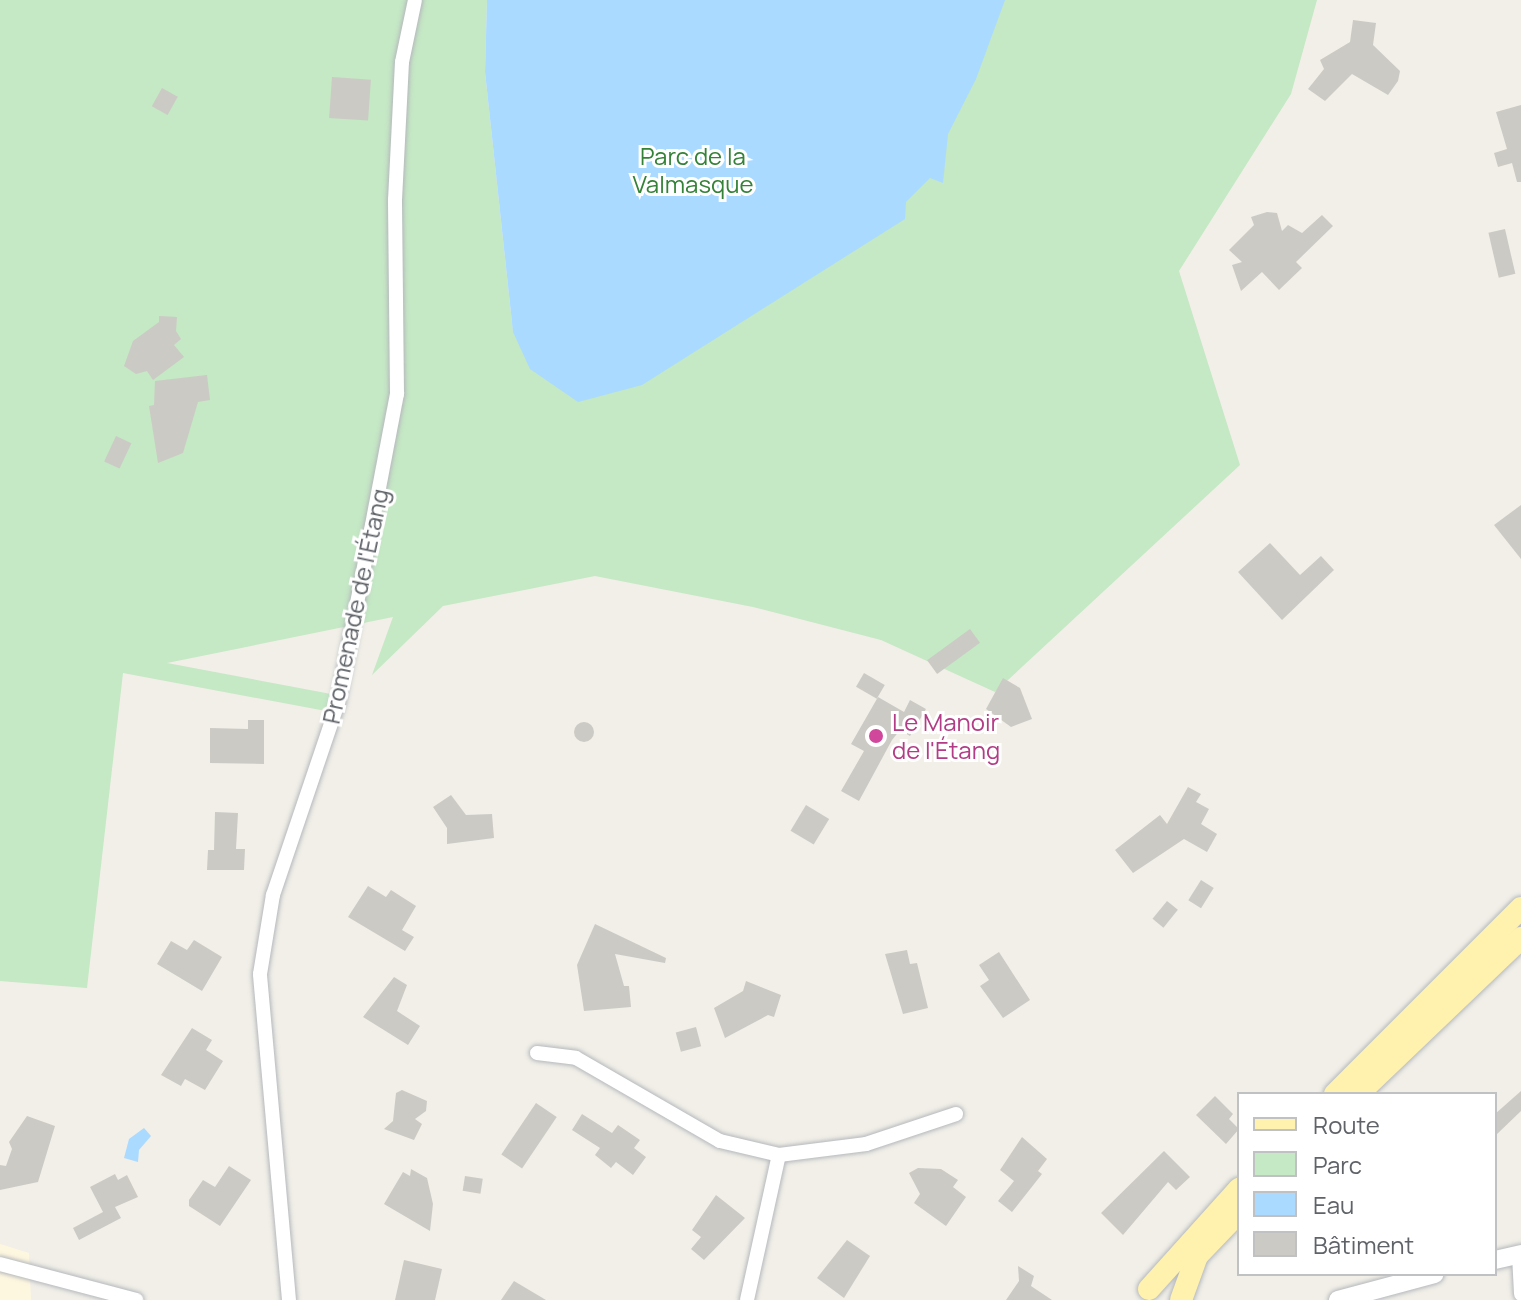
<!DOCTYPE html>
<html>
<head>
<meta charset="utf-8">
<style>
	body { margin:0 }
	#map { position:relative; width:1521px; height:1300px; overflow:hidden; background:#f1efe8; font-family:Manrope,sans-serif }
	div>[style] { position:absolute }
	.commercial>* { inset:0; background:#fef7e0 }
	.green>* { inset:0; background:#c5e8c5 }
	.water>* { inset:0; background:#aadaff }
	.building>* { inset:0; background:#cccac5; transform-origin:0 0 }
	.round { border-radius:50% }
	.roads { filter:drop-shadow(0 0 2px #b5b8bc) drop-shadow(0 0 2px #b5b8bc) }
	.minor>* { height:14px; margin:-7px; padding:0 7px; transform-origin:7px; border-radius:7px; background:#fff }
	.tertiary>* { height:18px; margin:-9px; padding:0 9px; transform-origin:9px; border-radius:9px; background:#fff }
	.primary>* { height:22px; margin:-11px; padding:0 11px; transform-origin:11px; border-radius:11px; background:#fff2af }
	.dots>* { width:22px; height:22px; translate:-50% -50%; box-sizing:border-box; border:4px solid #fff; border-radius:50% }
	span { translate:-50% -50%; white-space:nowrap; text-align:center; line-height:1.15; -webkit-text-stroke:6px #fff; paint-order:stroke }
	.park-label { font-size:24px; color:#348238 }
	.street-label { font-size:24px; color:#5f6368 }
	.hotel-label { font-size:24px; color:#b23c85 }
	.left { translate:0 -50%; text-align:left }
	.legend { position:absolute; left:1237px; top:1092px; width:260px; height:184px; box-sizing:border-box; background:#fff; border:2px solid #bfc1c3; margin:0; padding:10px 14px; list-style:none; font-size:24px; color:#5f6368 }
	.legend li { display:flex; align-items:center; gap:16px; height:40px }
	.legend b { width:40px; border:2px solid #bfc1c3 }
</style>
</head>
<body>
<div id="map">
	<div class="commercial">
		<i style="clip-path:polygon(0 1244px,29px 1253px,31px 1300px,0 1300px)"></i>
	</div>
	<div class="green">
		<i style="clip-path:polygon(0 0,487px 0,485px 72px,513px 332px,500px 0,1317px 0,1291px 94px,1179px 271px,1240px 465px,995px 692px,881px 640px,753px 607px,595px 576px,443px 606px,372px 675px,393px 617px,167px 663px,331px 694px,326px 711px,123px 673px,87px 988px,0 981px)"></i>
	</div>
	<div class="water">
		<i style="clip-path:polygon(487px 0,1005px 0,976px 79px,948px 134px,943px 183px,930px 178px,906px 202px,905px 219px,642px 385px,578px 402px,530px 369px,513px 332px,485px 72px)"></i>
		<i style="clip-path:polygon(144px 1128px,151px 1136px,139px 1150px,138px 1162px,124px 1158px,129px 1139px)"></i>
	</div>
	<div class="building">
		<i style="clip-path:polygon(1353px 20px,1376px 23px,1373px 45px,1400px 71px,1398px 81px,1388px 95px,1352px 74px,1325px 101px,1308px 89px,1324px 69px,1320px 60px,1350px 42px)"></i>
		<i style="left:332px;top:77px;width:39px;height:41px;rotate:4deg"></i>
		<i style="left:162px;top:88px;width:18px;height:21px;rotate:29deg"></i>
		<i style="clip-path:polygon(1521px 105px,1521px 182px,1517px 182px,1512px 163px,1498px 167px,1494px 153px,1507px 149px,1496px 112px)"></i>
		<i style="clip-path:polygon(1267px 212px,1277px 213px,1282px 231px,1288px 225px,1302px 233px,1322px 215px,1333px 226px,1296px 262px,1302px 268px,1279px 290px,1262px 272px,1241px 291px,1232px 265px,1242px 262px,1229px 250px,1254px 225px,1251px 217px)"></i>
		<i style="left:1505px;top:229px;width:46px;height:17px;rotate:77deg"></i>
		<i style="clip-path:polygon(159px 316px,177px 317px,176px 331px,181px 339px,174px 345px,184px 357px,153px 380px,147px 371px,136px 374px,124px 366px,133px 341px,159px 322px)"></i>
		<i style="clip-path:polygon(207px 375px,210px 400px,198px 402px,183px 453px,158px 463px,149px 406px,154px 405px,155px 381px)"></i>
		<i style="left:116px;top:436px;width:17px;height:28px;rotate:25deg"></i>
		<i style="clip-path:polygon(1521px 505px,1521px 559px,1494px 525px)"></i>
		<i style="clip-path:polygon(1270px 543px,1300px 575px,1321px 556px,1334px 570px,1282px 620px,1238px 572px)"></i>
		<i style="left:970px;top:629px;width:17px;height:53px;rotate:54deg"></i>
		<i style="left:864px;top:673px;width:24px;height:16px;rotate:30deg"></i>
		<i style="clip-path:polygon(1003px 678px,1020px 688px,1032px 719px,1011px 727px,986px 709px)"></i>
		<i style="clip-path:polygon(878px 697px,904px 712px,910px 700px,926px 709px,910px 736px,900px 730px,892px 740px,859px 801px,841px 791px,864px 751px,851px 744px)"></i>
		<i style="clip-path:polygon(248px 720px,264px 720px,264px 764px,210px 763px,210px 728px,248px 729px)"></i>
		<i class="round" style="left:574px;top:722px;width:20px;height:20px"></i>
		<i style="clip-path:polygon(1188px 787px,1201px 794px,1196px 802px,1209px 809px,1201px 824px,1217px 834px,1207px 852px,1184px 839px,1133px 873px,1115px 850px,1160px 815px,1167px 824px)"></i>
		<i style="clip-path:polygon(451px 795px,466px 815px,492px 814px,494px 838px,447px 844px,447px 828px,433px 807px)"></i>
		<i style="left:806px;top:805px;width:27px;height:30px;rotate:31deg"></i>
		<i style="clip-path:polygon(215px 812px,238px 813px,236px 849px,245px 849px,244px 870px,207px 870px,208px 850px,214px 850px)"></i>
		<i style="left:1201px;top:880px;width:15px;height:24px;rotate:32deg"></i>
		<i style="clip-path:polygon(368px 886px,386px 897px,391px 890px,416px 906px,402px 930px,414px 937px,405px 951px,348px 917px)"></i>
		<i style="left:1167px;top:901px;width:14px;height:23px;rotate:39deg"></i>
		<i style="clip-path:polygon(595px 924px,666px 958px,665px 963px,615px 954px,624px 986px,629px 986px,631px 1007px,584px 1011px,577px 965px)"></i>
		<i style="clip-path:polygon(194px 940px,222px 957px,202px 991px,157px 964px,171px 941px,187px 950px)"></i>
		<i style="clip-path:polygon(907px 950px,910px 964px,917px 963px,928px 1008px,903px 1014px,885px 954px)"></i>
		<i style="clip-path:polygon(999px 952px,1030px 1000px,1003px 1018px,980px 986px,989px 980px,979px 965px)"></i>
		<i style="clip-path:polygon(394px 977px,407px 985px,397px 1011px,420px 1026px,408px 1045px,363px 1017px)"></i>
		<i style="clip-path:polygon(746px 981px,781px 995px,774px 1017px,768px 1015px,725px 1038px,714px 1008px,743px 991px)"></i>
		<i style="left:696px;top:1027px;width:20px;height:21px;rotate:75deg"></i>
		<i style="clip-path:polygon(192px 1028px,212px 1040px,206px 1050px,223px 1061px,205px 1090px,185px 1079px,181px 1086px,161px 1075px)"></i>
		<i style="clip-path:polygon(402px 1090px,427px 1101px,426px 1111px,415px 1119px,422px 1124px,414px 1140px,384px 1129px,393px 1121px,396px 1093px)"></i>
		<i style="clip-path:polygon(1521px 1091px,1521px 1111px,1495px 1136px,1495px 1114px)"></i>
		<i style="clip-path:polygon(1215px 1096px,1233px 1114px,1229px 1119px,1239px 1129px,1226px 1144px,1196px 1115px)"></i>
		<i style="left:536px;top:1103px;width:25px;height:62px;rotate:34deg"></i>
		<i style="clip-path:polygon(582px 1114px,612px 1133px,618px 1125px,640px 1140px,634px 1148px,646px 1157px,633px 1175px,616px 1162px,611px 1168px,595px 1155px,600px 1148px,572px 1130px)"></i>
		<i style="clip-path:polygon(27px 1116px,55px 1126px,38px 1182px,0 1190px,0 1165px,6px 1166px,12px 1149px,9px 1142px)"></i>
		<i style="clip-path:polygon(1022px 1137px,1047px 1159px,1038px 1171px,1042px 1174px,1012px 1212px,998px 1201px,1014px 1181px,1000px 1170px)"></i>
		<i style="clip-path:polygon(1164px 1151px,1190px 1177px,1176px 1190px,1168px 1182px,1123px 1235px,1101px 1213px)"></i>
		<i style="clip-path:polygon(229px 1166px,251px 1180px,220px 1226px,189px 1206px,189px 1200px,203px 1180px,215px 1187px)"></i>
		<i style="clip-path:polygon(918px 1168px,941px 1169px,958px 1180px,953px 1187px,966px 1197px,946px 1226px,914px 1203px,920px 1194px,909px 1173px)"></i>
		<i style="clip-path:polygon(411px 1169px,427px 1178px,433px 1204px,430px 1231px,384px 1204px,403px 1172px,410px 1176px)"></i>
		<i style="clip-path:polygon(115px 1174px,118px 1180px,127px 1175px,138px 1197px,115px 1207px,121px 1218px,79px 1240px,73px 1228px,103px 1212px,90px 1187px)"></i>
		<i style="left:465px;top:1176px;width:18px;height:15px;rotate:9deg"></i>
		<i style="clip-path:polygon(716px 1195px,745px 1218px,704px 1260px,691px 1249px,701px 1237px,692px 1230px)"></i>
		<i style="clip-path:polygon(847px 1240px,870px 1256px,844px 1298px,817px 1278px)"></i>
		<i style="clip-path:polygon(404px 1260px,442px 1269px,435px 1300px,395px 1300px)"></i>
		<i style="clip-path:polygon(1018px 1266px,1034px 1276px,1031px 1286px,1052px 1300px,1006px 1300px,1019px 1281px)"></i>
		<i style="clip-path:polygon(514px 1281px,546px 1300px,501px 1300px)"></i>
	</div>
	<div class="roads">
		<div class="minor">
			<i style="left:537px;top:1053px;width:39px;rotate:7deg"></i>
			<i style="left:576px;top:1058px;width:166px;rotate:30deg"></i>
			<i style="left:720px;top:1141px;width:61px;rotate:13.3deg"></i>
			<i style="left:779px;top:1155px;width:88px;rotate:-7.2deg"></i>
			<i style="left:866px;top:1144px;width:95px;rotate:-18.4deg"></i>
			<i style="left:1519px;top:1255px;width:39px;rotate:87deg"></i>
			<i style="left:0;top:1264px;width:141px;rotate:14.8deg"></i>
			<i style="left:289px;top:1300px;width:327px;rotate:-95.1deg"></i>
			<i style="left:260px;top:974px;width:80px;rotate:-80.7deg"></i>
			<i style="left:273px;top:895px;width:203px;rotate:-71.3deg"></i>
			<i style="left:338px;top:703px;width:315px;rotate:-79.2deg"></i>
			<i style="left:397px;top:394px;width:194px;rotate:-90.6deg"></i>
			<i style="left:395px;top:200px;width:138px;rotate:-87.1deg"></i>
			<i style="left:402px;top:62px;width:63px;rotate:-78.2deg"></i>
			<i style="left:747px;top:1300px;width:148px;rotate:-77.6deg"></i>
		</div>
		<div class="tertiary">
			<i style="left:1495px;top:1260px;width:27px;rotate:-13deg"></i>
			<i style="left:1338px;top:1300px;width:100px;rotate:-15deg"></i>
		</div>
		<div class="primary">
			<i style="left:1335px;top:1094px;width:263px;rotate:-45deg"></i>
			<i style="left:1358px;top:1094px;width:226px;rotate:-43.7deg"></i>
			<i style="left:1149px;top:1289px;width:135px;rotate:-48deg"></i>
			<i style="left:1181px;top:1300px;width:47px;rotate:-70deg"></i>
			<i style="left:1197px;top:1256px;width:61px;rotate:-46.3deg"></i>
		</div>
	</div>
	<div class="dots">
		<i style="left:876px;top:736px;background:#d1479c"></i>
	</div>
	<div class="park-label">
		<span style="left:693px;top:170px">Parc de la<br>Valmasque</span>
	</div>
	<div class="street-label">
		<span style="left:355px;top:606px;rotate:-78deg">Promenade de l'Étang</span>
	</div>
	<div class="hotel-label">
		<span class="left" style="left:892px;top:736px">Le Manoir<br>de l'Étang</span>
	</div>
	<ul class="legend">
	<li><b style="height:10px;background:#fff2af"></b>Route</li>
	<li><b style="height:22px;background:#c5e8c5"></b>Parc</li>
	<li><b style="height:22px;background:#aadaff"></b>Eau</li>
	<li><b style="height:22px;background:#cccac5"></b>Bâtiment</li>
	</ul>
</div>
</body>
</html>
